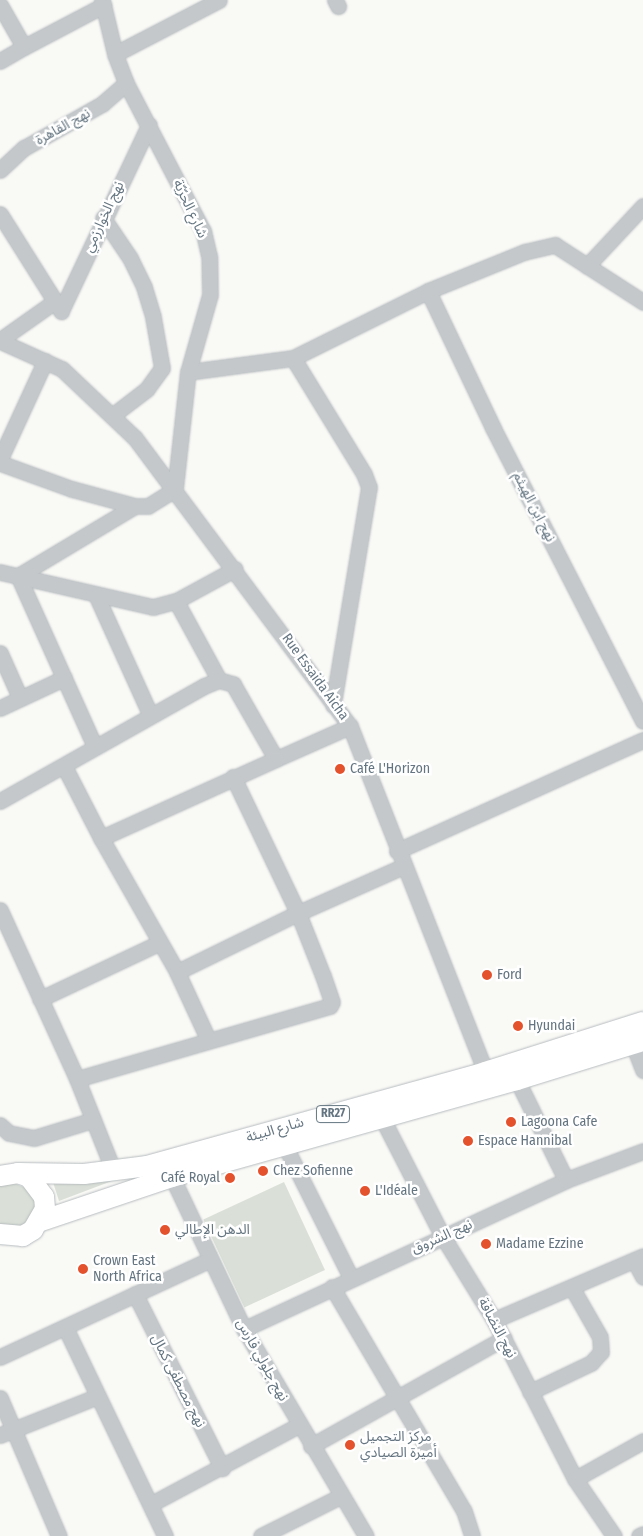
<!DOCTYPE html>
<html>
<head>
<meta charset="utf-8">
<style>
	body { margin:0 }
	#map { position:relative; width:643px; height:1536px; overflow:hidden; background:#f9f9f6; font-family:"Fira Sans Condensed","Noto Sans Arabic",sans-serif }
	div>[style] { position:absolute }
	.green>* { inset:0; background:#dae0d7; transform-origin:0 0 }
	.roads { filter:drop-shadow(0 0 1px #b7bcbf) drop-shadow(0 0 1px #b7bcbf) }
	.minor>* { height:15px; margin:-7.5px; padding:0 7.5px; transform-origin:7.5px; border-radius:7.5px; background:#c4c8cb }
	.major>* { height:20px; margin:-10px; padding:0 10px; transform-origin:10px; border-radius:10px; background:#fff }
	.dots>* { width:14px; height:14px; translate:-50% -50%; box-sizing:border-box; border:2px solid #fff; border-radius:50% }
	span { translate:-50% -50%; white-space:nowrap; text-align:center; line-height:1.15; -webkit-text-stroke:5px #fff; paint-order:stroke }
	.shield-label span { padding:1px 4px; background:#fff; border:1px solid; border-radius:4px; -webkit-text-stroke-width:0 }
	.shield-label { font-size:12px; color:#647581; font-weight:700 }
	.street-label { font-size:14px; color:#647581 }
	.poi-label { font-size:14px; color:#647581 }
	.left { translate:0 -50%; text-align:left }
	.right { translate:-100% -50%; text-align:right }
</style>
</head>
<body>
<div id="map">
	<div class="green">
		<i style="clip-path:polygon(133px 1173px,59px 1201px,53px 1182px)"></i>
		<i style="clip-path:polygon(11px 1182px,26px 1188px,35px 1201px,35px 1209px,22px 1228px,0 1228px,0 1185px)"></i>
		<i style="left:284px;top:1182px;width:97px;height:89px;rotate:65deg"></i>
	</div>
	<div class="roads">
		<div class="minor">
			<i style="left:335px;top:0;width:7px;rotate:63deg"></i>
			<i style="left:0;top:5px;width:48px;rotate:60.3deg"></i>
			<i style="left:24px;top:47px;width:28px;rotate:150deg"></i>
			<i style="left:24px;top:47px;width:90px;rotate:-27.7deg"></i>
			<i style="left:115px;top:54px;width:117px;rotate:-27.4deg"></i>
			<i style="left:0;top:170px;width:33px;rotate:-43deg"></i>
			<i style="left:24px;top:148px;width:90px;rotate:-29.4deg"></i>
			<i style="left:102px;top:104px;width:32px;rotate:-41deg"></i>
			<i style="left:0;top:214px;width:115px;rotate:57.8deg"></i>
			<i style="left:103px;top:218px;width:48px;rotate:56deg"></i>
			<i style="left:130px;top:258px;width:32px;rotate:64deg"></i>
			<i style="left:144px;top:287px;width:31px;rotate:73deg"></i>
			<i style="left:153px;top:317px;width:52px;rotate:80deg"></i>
			<i style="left:162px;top:368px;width:26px;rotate:126deg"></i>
			<i style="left:147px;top:389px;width:43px;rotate:142.6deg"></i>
			<i style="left:587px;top:266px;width:82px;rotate:-47deg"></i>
			<i style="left:428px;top:291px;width:152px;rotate:64.6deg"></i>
			<i style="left:493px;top:428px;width:329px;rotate:62.9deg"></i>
			<i style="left:61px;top:311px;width:206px;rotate:-64.7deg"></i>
			<i style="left:0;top:340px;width:67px;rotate:-35.3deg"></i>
			<i style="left:0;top:341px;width:68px;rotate:24.3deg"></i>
			<i style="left:62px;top:369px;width:100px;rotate:43.4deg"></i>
			<i style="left:135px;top:438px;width:359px;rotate:53.3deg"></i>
			<i style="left:350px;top:726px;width:381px;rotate:68.6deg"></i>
			<i style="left:293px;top:358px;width:136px;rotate:58.5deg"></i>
			<i style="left:364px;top:474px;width:14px;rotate:69deg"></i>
			<i style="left:369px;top:487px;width:221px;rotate:99.4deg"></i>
			<i style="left:188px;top:372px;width:106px;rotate:-7.6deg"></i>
			<i style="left:293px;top:358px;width:151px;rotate:-26.4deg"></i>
			<i style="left:428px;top:291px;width:104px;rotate:-22.1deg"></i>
			<i style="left:524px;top:252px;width:32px;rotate:-13deg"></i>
			<i style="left:555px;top:245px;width:105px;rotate:32.9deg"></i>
			<i style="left:0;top:459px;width:108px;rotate:-65.3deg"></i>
			<i style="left:0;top:463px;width:77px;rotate:19.9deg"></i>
			<i style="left:72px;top:489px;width:65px;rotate:15.1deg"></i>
			<i style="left:0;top:572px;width:157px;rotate:12.9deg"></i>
			<i style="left:153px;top:607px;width:24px;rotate:-15deg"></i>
			<i style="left:176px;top:601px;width:67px;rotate:-28.5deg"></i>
			<i style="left:96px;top:595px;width:131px;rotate:65.6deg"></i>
			<i style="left:176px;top:601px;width:90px;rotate:61.4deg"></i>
			<i style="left:0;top:653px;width:49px;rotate:66deg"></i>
			<i style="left:0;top:708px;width:71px;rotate:-25.1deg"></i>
			<i style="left:95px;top:747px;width:188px;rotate:-114.2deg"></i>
			<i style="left:18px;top:576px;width:136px;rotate:-30.9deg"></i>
			<i style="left:135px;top:506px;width:13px"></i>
			<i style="left:148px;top:506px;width:32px;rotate:-32deg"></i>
			<i style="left:175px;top:489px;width:118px;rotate:-83.7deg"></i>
			<i style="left:188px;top:372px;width:80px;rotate:-74.1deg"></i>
			<i style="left:210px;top:295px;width:39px;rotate:-91deg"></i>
			<i style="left:209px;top:256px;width:26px;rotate:-103deg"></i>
			<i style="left:203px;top:231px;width:167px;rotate:-117.5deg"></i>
			<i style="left:126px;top:83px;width:31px;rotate:-111deg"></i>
			<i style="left:115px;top:54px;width:56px;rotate:-103.5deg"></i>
			<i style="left:276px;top:759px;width:81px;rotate:-24deg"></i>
			<i style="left:64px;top:766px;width:81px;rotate:62.8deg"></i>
			<i style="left:101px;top:838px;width:154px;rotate:60.4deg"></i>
			<i style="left:177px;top:972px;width:74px;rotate:65.2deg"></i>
			<i style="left:0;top:801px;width:234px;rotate:-29.4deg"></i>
			<i style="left:204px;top:686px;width:16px;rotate:-22deg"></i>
			<i style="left:219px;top:680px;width:15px;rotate:16deg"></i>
			<i style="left:233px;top:684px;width:86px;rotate:60.2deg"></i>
			<i style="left:276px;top:759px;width:192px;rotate:155.7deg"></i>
			<i style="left:397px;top:851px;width:270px;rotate:-24.3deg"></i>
			<i style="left:0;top:910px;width:186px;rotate:65.5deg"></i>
			<i style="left:77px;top:1079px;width:100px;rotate:68.3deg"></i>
			<i style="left:177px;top:972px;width:135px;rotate:-26deg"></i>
			<i style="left:298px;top:913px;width:116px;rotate:-23.9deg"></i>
			<i style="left:40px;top:999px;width:132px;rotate:-25.2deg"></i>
			<i style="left:633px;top:1044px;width:28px;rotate:69deg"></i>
			<i style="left:77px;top:1079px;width:263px;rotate:-16.1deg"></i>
			<i style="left:330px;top:1006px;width:4px;rotate:-63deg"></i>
			<i style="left:332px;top:1002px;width:28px;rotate:-109deg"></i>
			<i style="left:323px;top:976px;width:68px;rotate:-111.6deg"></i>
			<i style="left:298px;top:913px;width:151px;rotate:-115.5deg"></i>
			<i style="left:517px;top:1080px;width:111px;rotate:63.9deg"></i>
			<i style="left:382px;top:1118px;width:134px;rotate:62.9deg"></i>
			<i style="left:443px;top:1237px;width:97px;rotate:58.4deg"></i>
			<i style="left:494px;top:1320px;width:178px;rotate:63deg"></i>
			<i style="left:575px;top:1479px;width:69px;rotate:55.6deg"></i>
			<i style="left:0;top:1125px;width:12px;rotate:42deg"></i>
			<i style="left:9px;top:1133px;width:25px;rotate:11deg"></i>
			<i style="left:34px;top:1138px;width:62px;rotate:-17deg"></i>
			<i style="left:284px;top:1144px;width:150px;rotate:63.4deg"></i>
			<i style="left:172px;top:1177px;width:168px;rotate:64.7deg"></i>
			<i style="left:244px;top:1329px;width:240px;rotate:59.5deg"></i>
			<i style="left:634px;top:1260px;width:19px;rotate:62deg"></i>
			<i style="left:332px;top:1287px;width:260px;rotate:59.5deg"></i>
			<i style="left:464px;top:1511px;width:26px;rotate:72deg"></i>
			<i style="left:135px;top:1294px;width:195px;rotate:63.4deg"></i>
			<i style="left:494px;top:1320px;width:162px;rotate:-23.2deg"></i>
			<i style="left:65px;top:1327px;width:232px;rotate:64.4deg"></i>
			<i style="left:244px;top:1329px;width:355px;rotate:-24.8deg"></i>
			<i style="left:566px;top:1180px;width:82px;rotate:-20.6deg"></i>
			<i style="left:0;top:1357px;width:230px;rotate:-24.9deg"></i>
			<i style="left:530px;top:1392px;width:68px;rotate:-25.4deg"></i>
			<i style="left:591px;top:1363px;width:15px;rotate:-48deg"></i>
			<i style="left:601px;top:1352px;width:15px;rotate:-94deg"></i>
			<i style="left:600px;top:1337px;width:56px;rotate:-119.7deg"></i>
			<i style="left:0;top:1398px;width:150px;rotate:66.9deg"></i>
			<i style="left:0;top:1435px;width:105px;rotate:-21.7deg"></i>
			<i style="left:311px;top:1446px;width:221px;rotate:-29.2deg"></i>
			<i style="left:575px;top:1479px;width:78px;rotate:-29.2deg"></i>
			<i style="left:151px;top:1504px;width:168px;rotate:-28.1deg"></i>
			<i style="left:261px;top:1536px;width:89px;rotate:-26.6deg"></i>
			<i style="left:639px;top:1536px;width:4px;rotate:-27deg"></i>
		</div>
		<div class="major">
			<i style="left:18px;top:1173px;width:66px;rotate:0.9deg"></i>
			<i style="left:84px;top:1174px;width:64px;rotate:-7.2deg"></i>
			<i style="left:147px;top:1166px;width:351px;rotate:-15.5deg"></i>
			<i style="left:485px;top:1072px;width:166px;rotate:-17.6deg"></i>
			<i style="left:0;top:1176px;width:18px;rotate:-9deg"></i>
			<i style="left:18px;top:1173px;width:12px;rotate:20deg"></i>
			<i style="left:29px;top:1177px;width:25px;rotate:53deg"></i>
			<i style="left:44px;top:1197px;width:12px;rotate:85deg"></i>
			<i style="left:45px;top:1209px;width:24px;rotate:120deg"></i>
			<i style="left:33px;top:1230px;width:12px;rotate:149deg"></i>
			<i style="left:23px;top:1236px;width:23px;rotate:-175deg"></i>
			<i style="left:41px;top:1221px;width:138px;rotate:-18.6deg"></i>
			<i style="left:172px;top:1177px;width:358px;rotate:-15.7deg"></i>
			<i style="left:517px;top:1080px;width:132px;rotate:-17.2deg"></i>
		</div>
	</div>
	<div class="dots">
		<i style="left:340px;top:769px;background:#e3522c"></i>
		<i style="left:487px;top:975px;background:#e3522c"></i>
		<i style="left:518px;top:1026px;background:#e3522c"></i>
		<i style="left:511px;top:1122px;background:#e3522c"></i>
		<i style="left:468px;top:1141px;background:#e3522c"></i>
		<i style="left:263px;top:1171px;background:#e3522c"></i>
		<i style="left:230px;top:1178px;background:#e3522c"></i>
		<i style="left:365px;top:1191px;background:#e3522c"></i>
		<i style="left:165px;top:1230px;background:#e3522c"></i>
		<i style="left:486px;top:1244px;background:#e3522c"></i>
		<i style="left:83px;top:1269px;background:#e3522c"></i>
		<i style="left:350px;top:1445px;background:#e3522c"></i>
	</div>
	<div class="shield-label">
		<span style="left:333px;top:1114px">RR27</span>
	</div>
	<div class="street-label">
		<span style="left:63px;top:127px;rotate:-29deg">نهج القاهرة</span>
		<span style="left:190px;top:209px;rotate:65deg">شارع الحرّيّة</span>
		<span style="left:104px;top:217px;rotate:-65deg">نهج الخوارزمي</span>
		<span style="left:534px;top:507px;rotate:63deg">نهج ابن الهيثم</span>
		<span style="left:315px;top:677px;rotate:54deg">Rue Essaida Aicha</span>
		<span style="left:275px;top:1130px;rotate:-16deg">شارع البيئة</span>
		<span style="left:442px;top:1237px;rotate:-24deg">نهج الشروق</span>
		<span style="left:497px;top:1328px;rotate:62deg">نهج النضافة</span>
		<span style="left:262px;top:1360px;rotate:61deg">نهج جلولي فارس</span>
		<span style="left:178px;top:1381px;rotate:63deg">نهج مصطفى كمال</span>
	</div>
	<div class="poi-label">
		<span class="left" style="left:350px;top:769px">Café L'Horizon</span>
		<span class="left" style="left:497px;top:975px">Ford</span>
		<span class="left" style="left:528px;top:1026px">Hyundai</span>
		<span class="left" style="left:521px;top:1122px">Lagoona Cafe</span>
		<span class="left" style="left:478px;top:1141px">Espace Hannibal</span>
		<span class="left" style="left:273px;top:1171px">Chez Sofienne</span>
		<span class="right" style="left:220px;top:1178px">Café Royal</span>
		<span class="left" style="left:375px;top:1191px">L'Idéale</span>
		<span class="left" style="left:175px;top:1230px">الدهن الإطالي</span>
		<span class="left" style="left:496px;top:1244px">Madame Ezzine</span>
		<span class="left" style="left:93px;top:1269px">Crown East<br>North Africa</span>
		<span class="left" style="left:360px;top:1445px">مركز التجميل<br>أميرة الصيادي</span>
	</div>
</div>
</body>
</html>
